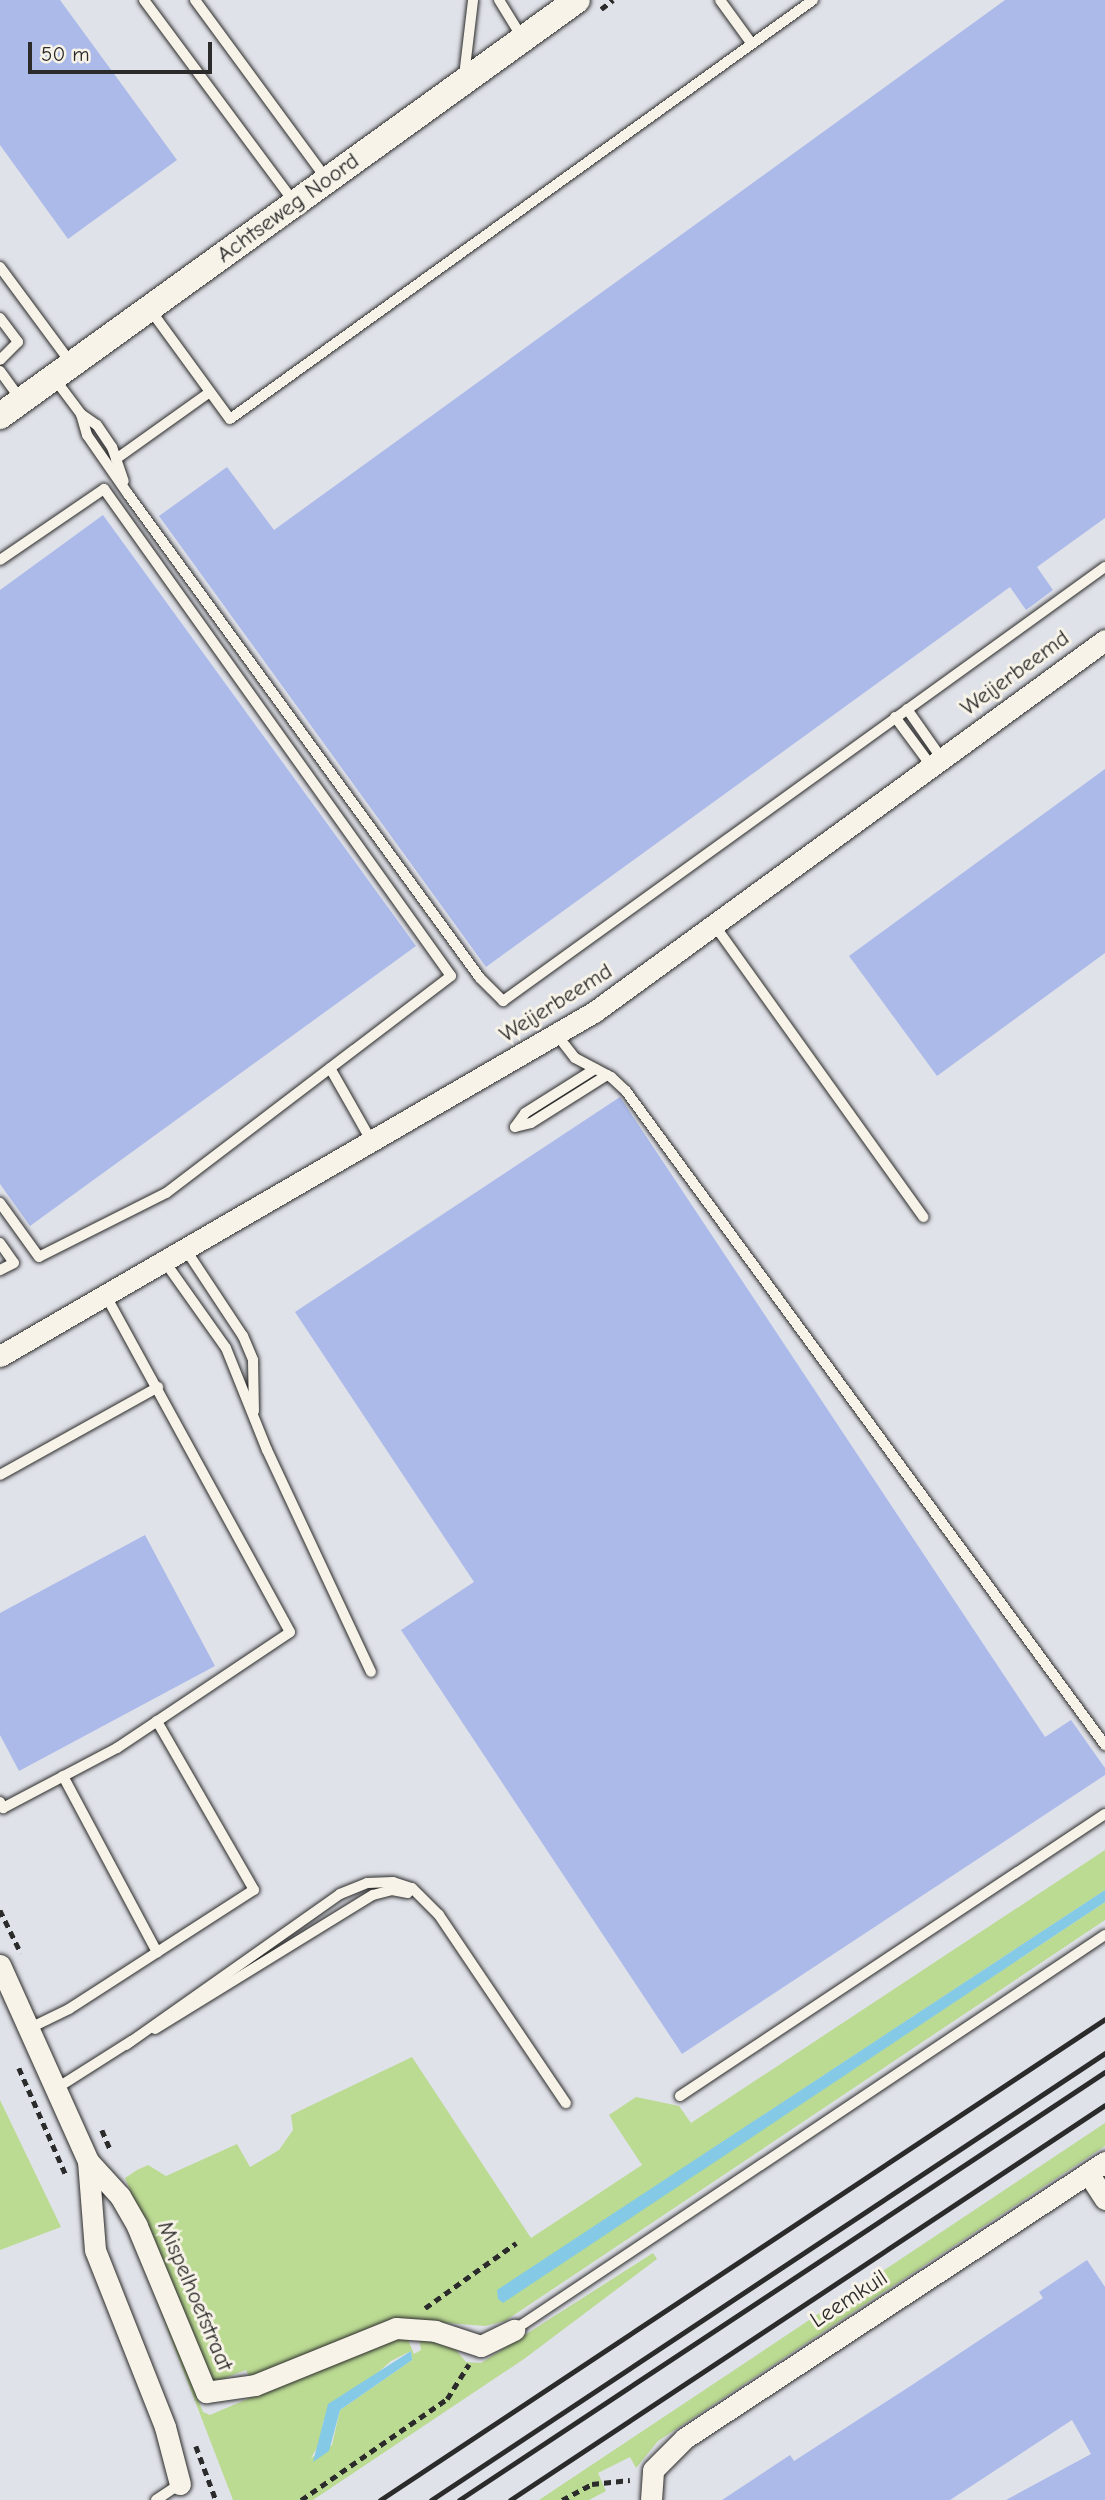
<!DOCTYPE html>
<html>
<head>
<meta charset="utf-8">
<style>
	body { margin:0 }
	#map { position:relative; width:1105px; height:2500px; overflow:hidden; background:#f7f3e8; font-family:"Comic Neue",sans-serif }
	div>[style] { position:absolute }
	.built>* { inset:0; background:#e0e2e9; transform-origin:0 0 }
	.green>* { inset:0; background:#bbda92 }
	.water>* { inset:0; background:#84c9e6 }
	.building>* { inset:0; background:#acbaea }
	.path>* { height:4.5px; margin-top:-2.25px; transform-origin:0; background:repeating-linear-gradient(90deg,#2b2b2b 0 7px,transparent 0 12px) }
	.roads { filter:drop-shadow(0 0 2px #2b2b2b) drop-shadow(0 0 2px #2b2b2b) }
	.service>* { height:10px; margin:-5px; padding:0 5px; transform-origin:5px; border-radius:5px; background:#f7f3e8 }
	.minor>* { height:21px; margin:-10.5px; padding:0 10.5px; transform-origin:10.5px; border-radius:10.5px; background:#f7f3e8 }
	.tertiary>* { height:26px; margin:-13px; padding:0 13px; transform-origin:13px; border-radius:13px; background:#f7f3e8 }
	.rail>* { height:5px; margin:-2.5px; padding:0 2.5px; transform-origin:2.5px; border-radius:2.5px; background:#2b2b2b }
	span { translate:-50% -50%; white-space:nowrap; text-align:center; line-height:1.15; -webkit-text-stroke:6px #f7f3e8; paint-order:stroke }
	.street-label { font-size:23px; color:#2b2b2b }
	.scale { position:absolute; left:28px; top:42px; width:184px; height:32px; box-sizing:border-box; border:4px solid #2b2b2b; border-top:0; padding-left:9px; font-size:21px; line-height:24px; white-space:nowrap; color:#2b2b2b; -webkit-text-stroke:5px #f7f3e8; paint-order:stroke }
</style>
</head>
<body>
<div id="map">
	<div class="built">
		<i style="left:0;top:0;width:1105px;height:2500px"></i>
	</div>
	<div class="green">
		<i style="clip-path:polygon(1105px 1850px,1105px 1890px,498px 2290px,498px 2299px,503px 2302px,1105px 1902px,1105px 1920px,505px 2321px,485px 2326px,397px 2319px,250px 2378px,246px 2370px,209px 2384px,125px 2178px,137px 2170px,148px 2165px,166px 2176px,237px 2144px,250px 2167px,279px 2150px,293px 2130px,291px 2115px,412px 2057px,531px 2238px,642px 2165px,609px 2115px,636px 2097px,679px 2106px,691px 2123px)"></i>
		<i style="clip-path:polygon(0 2100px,61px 2227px,0 2250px)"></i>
		<i style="clip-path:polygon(1105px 2123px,1105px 2146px,658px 2441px,636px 2468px,630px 2457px,598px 2473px,606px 2491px,589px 2500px,539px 2500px)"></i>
		<i style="clip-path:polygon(evenodd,129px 2229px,203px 2412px,210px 2415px,376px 2344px,406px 2335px,414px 2354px,421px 2350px,419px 2337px,456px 2350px,466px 2362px,481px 2363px,653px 2253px,657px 2259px,524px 2359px,313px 2500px,233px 2500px,129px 2229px,411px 2351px,412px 2360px,340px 2410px,332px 2445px,311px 2458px,321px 2441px,323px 2421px,391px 2361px,411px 2351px)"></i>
	</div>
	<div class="water">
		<i style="clip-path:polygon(1105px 1890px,1105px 1902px,503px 2303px,498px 2299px,497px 2290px)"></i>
		<i style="clip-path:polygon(411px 2351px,412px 2360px,340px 2410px,329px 2451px,313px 2462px,328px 2404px)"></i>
	</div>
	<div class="building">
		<i style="clip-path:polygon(0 0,60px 0,177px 160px,68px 239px,0 145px)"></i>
		<i style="clip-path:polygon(1005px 0,1105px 0,1105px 518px,1037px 567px,1053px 590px,1026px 610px,1010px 587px,486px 967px,159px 516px,227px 467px,274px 530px)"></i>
		<i style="clip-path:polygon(103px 515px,416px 946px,30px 1226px,0 1184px,0 590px)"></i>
		<i style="clip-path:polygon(1105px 769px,1105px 953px,937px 1076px,849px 956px)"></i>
		<i style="clip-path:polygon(620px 1097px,1045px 1737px,1071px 1720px,1105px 1768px,1105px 1775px,682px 2054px,401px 1630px,474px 1582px,295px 1312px)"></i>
		<i style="clip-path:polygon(145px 1535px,215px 1666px,19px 1771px,0 1735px,0 1613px)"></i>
		<i style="clip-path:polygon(1087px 2260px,1105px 2287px,1105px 2500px,1006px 2500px,1091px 2454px,1072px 2420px,950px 2500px,722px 2500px,790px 2455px,794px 2461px,912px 2385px,1043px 2298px,1039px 2292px)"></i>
	</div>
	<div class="path">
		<i style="left:601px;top:9px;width:15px;rotate:-37deg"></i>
		<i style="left:0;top:1910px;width:48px;rotate:64deg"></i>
		<i style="left:19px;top:2068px;width:117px;rotate:66.3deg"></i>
		<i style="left:102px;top:2130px;width:23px;rotate:67deg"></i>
		<i style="left:425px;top:2308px;width:112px;rotate:-35.5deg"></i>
		<i style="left:196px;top:2446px;width:58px;rotate:69.7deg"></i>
		<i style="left:301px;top:2500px;width:178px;rotate:-34.7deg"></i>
		<i style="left:447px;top:2399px;width:41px;rotate:-57.8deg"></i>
		<i style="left:562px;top:2500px;width:34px;rotate:-28deg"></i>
		<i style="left:592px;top:2484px;width:38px;rotate:-6deg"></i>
	</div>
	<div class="roads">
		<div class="service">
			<i style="left:144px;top:0;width:253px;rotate:53.4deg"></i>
			<i style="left:195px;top:0;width:223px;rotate:53.7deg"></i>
			<i style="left:499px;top:0;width:46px;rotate:58.4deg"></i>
			<i style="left:720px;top:0;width:54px;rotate:54deg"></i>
			<i style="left:464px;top:76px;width:77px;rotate:-83.2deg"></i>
			<i style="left:0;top:267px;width:119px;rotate:53.5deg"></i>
			<i style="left:149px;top:308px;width:137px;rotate:53.9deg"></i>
			<i style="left:230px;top:419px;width:718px;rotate:-35.7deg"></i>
			<i style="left:0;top:318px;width:30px;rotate:53deg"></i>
			<i style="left:18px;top:342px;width:25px;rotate:135deg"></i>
			<i style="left:0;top:371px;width:36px;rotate:54deg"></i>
			<i style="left:54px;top:378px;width:45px;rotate:53.1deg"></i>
			<i style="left:81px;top:414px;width:22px;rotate:74deg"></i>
			<i style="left:87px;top:435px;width:72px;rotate:55.2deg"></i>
			<i style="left:128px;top:494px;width:598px;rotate:53.97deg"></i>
			<i style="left:480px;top:978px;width:33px;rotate:45deg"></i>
			<i style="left:503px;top:1001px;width:742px;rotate:-35.79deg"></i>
			<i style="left:81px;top:414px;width:19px;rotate:35deg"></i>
			<i style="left:97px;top:425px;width:27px;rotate:56deg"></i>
			<i style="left:112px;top:447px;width:36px;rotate:71deg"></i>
			<i style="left:116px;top:459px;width:115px;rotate:-35.5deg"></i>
			<i style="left:0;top:560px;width:126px;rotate:-34.3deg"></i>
			<i style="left:104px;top:489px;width:598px;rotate:54.53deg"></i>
			<i style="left:451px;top:976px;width:358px;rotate:142.7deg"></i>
			<i style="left:166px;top:1193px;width:142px;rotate:153.3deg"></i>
			<i style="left:39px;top:1257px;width:67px;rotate:-125.8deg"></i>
			<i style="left:907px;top:709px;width:61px;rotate:55deg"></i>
			<i style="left:895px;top:717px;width:62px;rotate:53.5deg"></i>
			<i style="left:715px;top:926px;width:358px;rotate:54.4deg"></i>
			<i style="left:557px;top:1035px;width:29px;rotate:52deg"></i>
			<i style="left:575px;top:1058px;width:41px;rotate:27.8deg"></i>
			<i style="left:611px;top:1077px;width:21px;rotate:43deg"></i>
			<i style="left:626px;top:1091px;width:811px;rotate:53.78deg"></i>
			<i style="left:330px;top:1068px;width:85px;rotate:60.4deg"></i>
			<i style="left:515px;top:1127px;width:16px;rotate:-14deg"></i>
			<i style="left:531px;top:1123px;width:90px;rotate:-32.3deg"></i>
			<i style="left:515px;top:1127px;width:17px;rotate:-54deg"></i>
			<i style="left:525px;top:1113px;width:83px;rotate:-32.2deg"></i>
			<i style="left:0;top:1243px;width:24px;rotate:55deg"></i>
			<i style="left:14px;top:1263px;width:16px;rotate:153deg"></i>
			<i style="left:186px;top:1250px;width:103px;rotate:56.5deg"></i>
			<i style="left:243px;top:1336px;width:26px;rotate:67deg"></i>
			<i style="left:253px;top:1360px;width:51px;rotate:88.9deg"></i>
			<i style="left:165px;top:1262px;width:105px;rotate:54.7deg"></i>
			<i style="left:226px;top:1348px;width:110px;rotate:68.1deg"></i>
			<i style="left:267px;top:1450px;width:245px;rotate:64.9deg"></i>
			<i style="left:0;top:1475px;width:181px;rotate:-29.1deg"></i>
			<i style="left:63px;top:1776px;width:200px;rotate:61.9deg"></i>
			<i style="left:0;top:1802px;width:7px;rotate:63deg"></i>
			<i style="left:3px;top:1808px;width:129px;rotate:-27.8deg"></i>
			<i style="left:117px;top:1748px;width:208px;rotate:-33.8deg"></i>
			<i style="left:290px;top:1632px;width:383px;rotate:-118.7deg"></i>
			<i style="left:30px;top:2028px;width:43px;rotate:-26deg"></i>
			<i style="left:69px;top:2009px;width:220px;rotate:-32.8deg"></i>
			<i style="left:254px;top:1890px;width:195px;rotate:-119.9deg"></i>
			<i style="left:155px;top:2029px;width:256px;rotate:-31.6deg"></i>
			<i style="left:373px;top:1895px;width:20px;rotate:-15deg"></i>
			<i style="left:392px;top:1890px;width:16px;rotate:11deg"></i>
			<i style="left:126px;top:2045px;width:262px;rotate:-35.2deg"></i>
			<i style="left:340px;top:1894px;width:29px;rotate:-22deg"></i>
			<i style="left:367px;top:1883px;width:26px;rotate:-2deg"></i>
			<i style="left:393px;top:1882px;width:20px;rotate:18deg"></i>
			<i style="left:412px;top:1888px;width:38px;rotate:45deg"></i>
			<i style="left:439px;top:1915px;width:227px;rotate:56deg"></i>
			<i style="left:57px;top:2088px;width:88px;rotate:-32.4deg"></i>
			<i style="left:680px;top:2096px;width:510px;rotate:-33.57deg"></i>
			<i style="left:514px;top:2330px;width:711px;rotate:-33.76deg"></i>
			<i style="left:156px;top:2500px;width:29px;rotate:-34deg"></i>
		</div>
		<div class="minor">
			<i style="left:0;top:1356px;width:686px;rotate:-30.08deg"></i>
			<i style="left:594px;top:1012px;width:632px;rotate:-36.05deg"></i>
			<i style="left:0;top:1965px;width:215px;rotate:65.8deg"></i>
			<i style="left:88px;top:2161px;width:47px;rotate:47.6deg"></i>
			<i style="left:120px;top:2196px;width:34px;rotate:60deg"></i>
			<i style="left:137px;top:2226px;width:180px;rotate:67.4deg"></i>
			<i style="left:206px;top:2392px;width:49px;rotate:-8.1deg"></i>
			<i style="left:255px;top:2385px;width:152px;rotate:-22deg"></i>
			<i style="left:396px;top:2328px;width:39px;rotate:4deg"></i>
			<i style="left:435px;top:2331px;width:48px;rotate:18.1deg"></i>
			<i style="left:481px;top:2346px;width:37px;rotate:-26deg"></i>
			<i style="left:88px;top:2161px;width:89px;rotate:85.5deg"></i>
			<i style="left:95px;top:2250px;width:190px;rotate:68.4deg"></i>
			<i style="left:165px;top:2427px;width:59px;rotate:75.3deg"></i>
			<i style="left:1088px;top:2173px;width:31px;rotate:57deg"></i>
			<i style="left:651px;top:2500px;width:30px;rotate:-86deg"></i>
			<i style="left:653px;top:2470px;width:45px;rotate:-45deg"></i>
			<i style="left:685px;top:2438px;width:503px;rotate:-33.31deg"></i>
		</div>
		<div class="tertiary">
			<i style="left:0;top:416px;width:711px;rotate:-35.79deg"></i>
		</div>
	</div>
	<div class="rail">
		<i style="left:380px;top:2500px;width:870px;rotate:-33.56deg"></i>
		<i style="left:431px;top:2500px;width:809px;rotate:-33.55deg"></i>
		<i style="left:459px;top:2500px;width:775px;rotate:-33.53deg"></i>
		<i style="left:510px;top:2500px;width:714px;rotate:-33.58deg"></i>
	</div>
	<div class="street-label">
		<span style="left:288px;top:208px;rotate:-36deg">Achtseweg Noord</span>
		<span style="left:1015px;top:673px;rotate:-36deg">Weijerbeemd</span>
		<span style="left:556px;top:1003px;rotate:-32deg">Weijerbeemd</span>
		<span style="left:195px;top:2296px;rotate:67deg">Mispelhoefstraat</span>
		<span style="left:849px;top:2299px;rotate:-33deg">Leemkuil</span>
	</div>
	<div class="scale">50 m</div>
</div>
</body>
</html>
